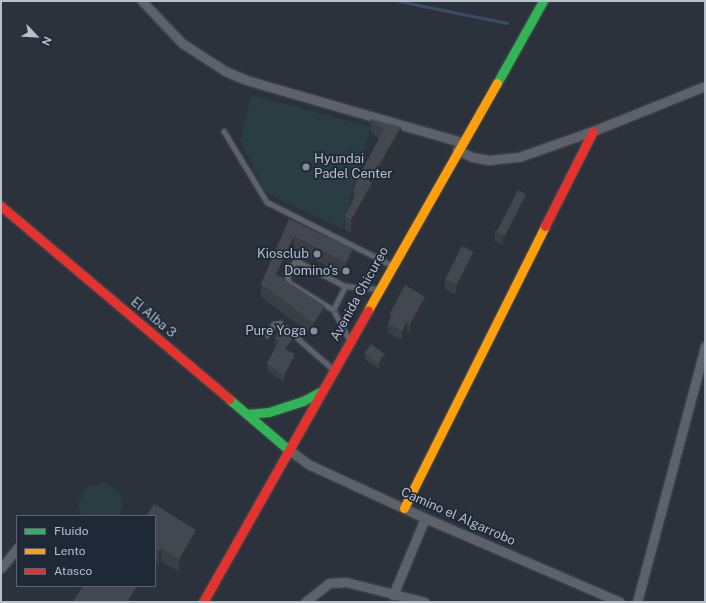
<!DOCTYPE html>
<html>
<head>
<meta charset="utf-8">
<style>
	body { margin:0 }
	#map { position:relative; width:706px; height:603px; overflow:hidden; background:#2c323c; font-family:"Public Sans",sans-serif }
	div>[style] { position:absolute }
	.green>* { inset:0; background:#293d42 }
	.stream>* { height:2.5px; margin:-1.25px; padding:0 1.25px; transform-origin:1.25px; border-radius:1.25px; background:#3b4b66 }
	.roads { filter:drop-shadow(0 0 1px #484d54) drop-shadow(0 0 1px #484d54) }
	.lane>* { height:4.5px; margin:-2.25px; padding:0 2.25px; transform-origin:2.25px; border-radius:2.25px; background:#5d6169 }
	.street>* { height:9px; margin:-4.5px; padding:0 4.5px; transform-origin:4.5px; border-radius:4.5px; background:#5d6169 }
	.fast>* { height:9px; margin:-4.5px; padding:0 4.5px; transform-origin:4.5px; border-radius:4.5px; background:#30b455 }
	.slow>* { height:9px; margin:-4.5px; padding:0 4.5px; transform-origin:4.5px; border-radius:4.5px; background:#ff9f0a }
	.jam>* { height:9px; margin:-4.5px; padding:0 4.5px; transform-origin:4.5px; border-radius:4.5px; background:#e5322d }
	.wall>* { inset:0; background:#3a3e45 }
	.shaded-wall>* { inset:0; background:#2f3238 }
	.building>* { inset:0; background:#434850; transform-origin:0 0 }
	.dots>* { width:11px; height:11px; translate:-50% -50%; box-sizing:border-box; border:2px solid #1f2837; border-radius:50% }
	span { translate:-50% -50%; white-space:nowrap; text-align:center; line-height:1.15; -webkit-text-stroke:3.5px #1f2837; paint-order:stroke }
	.poi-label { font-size:13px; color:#b7bfcb }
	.left { translate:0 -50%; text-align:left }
	.right { translate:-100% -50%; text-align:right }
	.street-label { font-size:13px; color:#b7bfcb }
	.frame { position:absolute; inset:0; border:2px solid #b7bfcb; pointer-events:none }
	.legend { position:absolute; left:16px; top:515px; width:140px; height:72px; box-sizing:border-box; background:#1f2837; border:1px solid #5c6472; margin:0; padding:5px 7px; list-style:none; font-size:12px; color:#b7bfcb }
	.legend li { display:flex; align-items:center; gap:8px; height:20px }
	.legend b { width:20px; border:1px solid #5c6472 }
	.north { position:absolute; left:16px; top:16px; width:40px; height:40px; -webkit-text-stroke:3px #1f2837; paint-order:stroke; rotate:115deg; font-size:11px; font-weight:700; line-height:16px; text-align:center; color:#b7bfcb }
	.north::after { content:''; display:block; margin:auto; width:14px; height:18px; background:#b7bfcb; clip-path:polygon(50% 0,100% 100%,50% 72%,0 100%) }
</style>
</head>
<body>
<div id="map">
	<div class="green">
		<i style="clip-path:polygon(251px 95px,371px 127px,342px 229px,266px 193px,240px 141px)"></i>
		<i style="clip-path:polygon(104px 483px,113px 487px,120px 494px,123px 503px,120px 516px,81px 516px,78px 505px,83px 492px,90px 486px)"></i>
	</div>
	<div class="stream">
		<i style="left:399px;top:1px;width:110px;rotate:11.5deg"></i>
	</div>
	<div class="roads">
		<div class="lane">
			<i style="left:224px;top:131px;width:83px;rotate:58.8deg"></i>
			<i style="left:267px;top:202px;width:139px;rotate:26.9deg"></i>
			<i style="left:333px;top:310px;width:27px;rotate:-63deg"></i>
			<i style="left:267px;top:335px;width:13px;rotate:-58deg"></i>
			<i style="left:274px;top:324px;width:6px;rotate:-9deg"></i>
			<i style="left:280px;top:323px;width:70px;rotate:41deg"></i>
			<i style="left:349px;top:340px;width:34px;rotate:-118deg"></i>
			<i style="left:333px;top:310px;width:52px;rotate:-148.5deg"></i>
			<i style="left:289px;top:283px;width:6px;rotate:-108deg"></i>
			<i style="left:287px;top:277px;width:7px;rotate:-74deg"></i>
			<i style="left:289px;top:270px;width:9px;rotate:-54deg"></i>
			<i style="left:294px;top:263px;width:5px;rotate:-11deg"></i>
			<i style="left:299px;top:262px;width:52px;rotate:27.6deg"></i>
			<i style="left:345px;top:286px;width:33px;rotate:5deg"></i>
		</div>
		<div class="street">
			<i style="left:142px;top:1px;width:58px;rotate:46.4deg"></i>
			<i style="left:182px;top:43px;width:51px;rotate:33.1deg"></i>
			<i style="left:225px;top:71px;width:23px;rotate:23deg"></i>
			<i style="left:246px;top:80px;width:224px;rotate:16.1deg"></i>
			<i style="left:457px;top:150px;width:17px;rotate:25deg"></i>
			<i style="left:472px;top:157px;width:17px;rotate:10deg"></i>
			<i style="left:489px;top:160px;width:30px;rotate:-6deg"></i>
			<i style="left:519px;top:157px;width:78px;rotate:-19.4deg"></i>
			<i style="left:593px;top:131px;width:121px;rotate:-21.9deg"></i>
			<i style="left:289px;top:450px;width:26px;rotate:36deg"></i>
			<i style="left:310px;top:465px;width:127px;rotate:24.7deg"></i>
			<i style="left:425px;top:518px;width:212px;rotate:23.3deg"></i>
			<i style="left:1px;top:568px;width:26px;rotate:-51deg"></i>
			<i style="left:393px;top:595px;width:83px;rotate:-67.4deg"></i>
			<i style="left:305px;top:602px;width:31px;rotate:-38deg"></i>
			<i style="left:329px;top:583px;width:17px;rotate:-3deg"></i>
			<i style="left:346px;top:582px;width:81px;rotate:14.2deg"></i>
			<i style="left:637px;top:602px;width:265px;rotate:-75.1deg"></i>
		</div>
		<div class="fast">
			<i style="left:497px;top:83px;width:94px;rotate:-60.7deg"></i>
			<i style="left:229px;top:399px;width:79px;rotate:40.4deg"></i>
			<i style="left:247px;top:414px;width:22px;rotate:-5deg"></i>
			<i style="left:269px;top:412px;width:36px;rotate:-18deg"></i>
			<i style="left:303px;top:401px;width:19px;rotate:-28deg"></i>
		</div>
		<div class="slow">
			<i style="left:368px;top:310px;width:261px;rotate:-60.4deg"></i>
			<i style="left:404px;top:508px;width:315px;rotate:-63.4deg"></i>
		</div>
		<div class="jam">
			<i style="left:1px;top:206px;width:299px;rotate:40.2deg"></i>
			<i style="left:545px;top:226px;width:106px;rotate:-63.2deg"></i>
			<i style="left:203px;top:602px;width:335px;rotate:-60.5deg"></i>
		</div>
	</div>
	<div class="wall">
		<i style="clip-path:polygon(371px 119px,401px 141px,372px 190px,372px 196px,351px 233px,345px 229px,345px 216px,353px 199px,353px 192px,379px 139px,371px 132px)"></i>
		<i style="clip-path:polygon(526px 204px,503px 245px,495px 241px,495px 231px)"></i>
		<i style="clip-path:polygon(289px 219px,353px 262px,346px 276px,294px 249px,281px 277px,325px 320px,314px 336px,261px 297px,261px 284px)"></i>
		<i style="clip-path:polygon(474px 262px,456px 295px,445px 289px,445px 279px)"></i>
		<i style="clip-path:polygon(425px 306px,410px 333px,407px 331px,402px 340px,388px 333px,388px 323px,390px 321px,390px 313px)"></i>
		<i style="clip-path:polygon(275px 338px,295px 341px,288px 351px,295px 361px,284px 383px,267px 370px,267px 363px,276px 346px,275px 345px)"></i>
		<i style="clip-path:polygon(365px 353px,385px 361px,379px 369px,365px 360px)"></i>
		<i style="clip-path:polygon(155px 516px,196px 544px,179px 572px,161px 561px,159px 564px,155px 562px)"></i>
	</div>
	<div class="shaded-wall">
		<i style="clip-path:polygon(401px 127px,401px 141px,372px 190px,372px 196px,351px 233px,351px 220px,369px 182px)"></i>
		<i style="clip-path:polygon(526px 194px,526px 204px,503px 245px,503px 235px)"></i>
		<i style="clip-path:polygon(294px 236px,294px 249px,276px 287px,276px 274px)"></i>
		<i style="clip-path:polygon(353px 249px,353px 262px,346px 276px,346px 262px)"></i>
		<i style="clip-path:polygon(474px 252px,474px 262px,456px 295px,456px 285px)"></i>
		<i style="clip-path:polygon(425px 297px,425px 306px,410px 333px,410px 324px)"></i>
		<i style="clip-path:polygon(325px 306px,325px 320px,314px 336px,314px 323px)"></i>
		<i style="clip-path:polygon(407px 322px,407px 331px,402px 340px,402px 331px)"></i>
		<i style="clip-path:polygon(295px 334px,295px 341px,285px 356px,285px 349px)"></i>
		<i style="clip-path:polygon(295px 354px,295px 361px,284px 383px,284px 376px)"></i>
		<i style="clip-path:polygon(385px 354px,385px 361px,379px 369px,379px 363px)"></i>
		<i style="clip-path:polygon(196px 530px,196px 544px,179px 572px,179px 559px)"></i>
		<i style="clip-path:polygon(161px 548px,161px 561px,159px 564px,159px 551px)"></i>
		<i style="clip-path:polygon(137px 586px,137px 599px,135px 602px,128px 602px,128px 600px)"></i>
	</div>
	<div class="building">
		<i style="clip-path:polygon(371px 119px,401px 127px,369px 182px,372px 183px,351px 220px,345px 216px,357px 193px,353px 192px,357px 180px,384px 129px)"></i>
		<i style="left:518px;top:190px;width:9px;height:47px;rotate:27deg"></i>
		<i style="clip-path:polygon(289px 219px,353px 249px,346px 262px,294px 236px,276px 274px,325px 306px,314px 323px,261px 284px)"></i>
		<i style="left:462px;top:246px;width:13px;height:37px;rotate:27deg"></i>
		<i style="clip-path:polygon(405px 285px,425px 297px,410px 324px,407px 322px,402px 331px,388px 323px,393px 314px,390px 313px)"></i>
		<i style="clip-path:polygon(282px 326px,295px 334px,285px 349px,295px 354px,284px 376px,267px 363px,279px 341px,275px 338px)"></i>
		<i style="left:371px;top:344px;width:17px;height:11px;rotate:36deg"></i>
		<i style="clip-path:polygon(154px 504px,196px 530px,179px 559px,161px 548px,159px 551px,155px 548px,155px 516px,146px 516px)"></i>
		<i style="clip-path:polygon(83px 586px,137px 586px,128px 600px,131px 602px,73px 602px)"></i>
	</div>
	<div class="dots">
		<i style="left:306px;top:167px;background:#868e99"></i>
		<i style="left:317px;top:254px;background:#868e99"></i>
		<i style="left:346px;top:271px;background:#868e99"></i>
		<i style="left:314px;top:331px;background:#868e99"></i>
	</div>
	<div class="poi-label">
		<span class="left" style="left:314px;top:167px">Hyundai<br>Padel Center</span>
		<span class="right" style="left:309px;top:254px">Kiosclub</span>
		<span class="right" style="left:338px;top:271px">Domino's</span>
		<span class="right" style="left:306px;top:331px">Pure Yoga</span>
	</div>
	<div class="street-label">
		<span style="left:360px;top:294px;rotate:-61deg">Avenida Chicureo</span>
		<span style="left:153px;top:318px;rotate:40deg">El Alba 3</span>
		<span style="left:458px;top:517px;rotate:24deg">Camino el Algarrobo</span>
	</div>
	<div class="frame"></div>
	<ul class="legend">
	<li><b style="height:5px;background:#30b455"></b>Fluido</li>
	<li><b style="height:5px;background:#ff9f0a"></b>Lento</li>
	<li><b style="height:5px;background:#e5322d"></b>Atasco</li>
	</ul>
	<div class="north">N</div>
</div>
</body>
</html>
